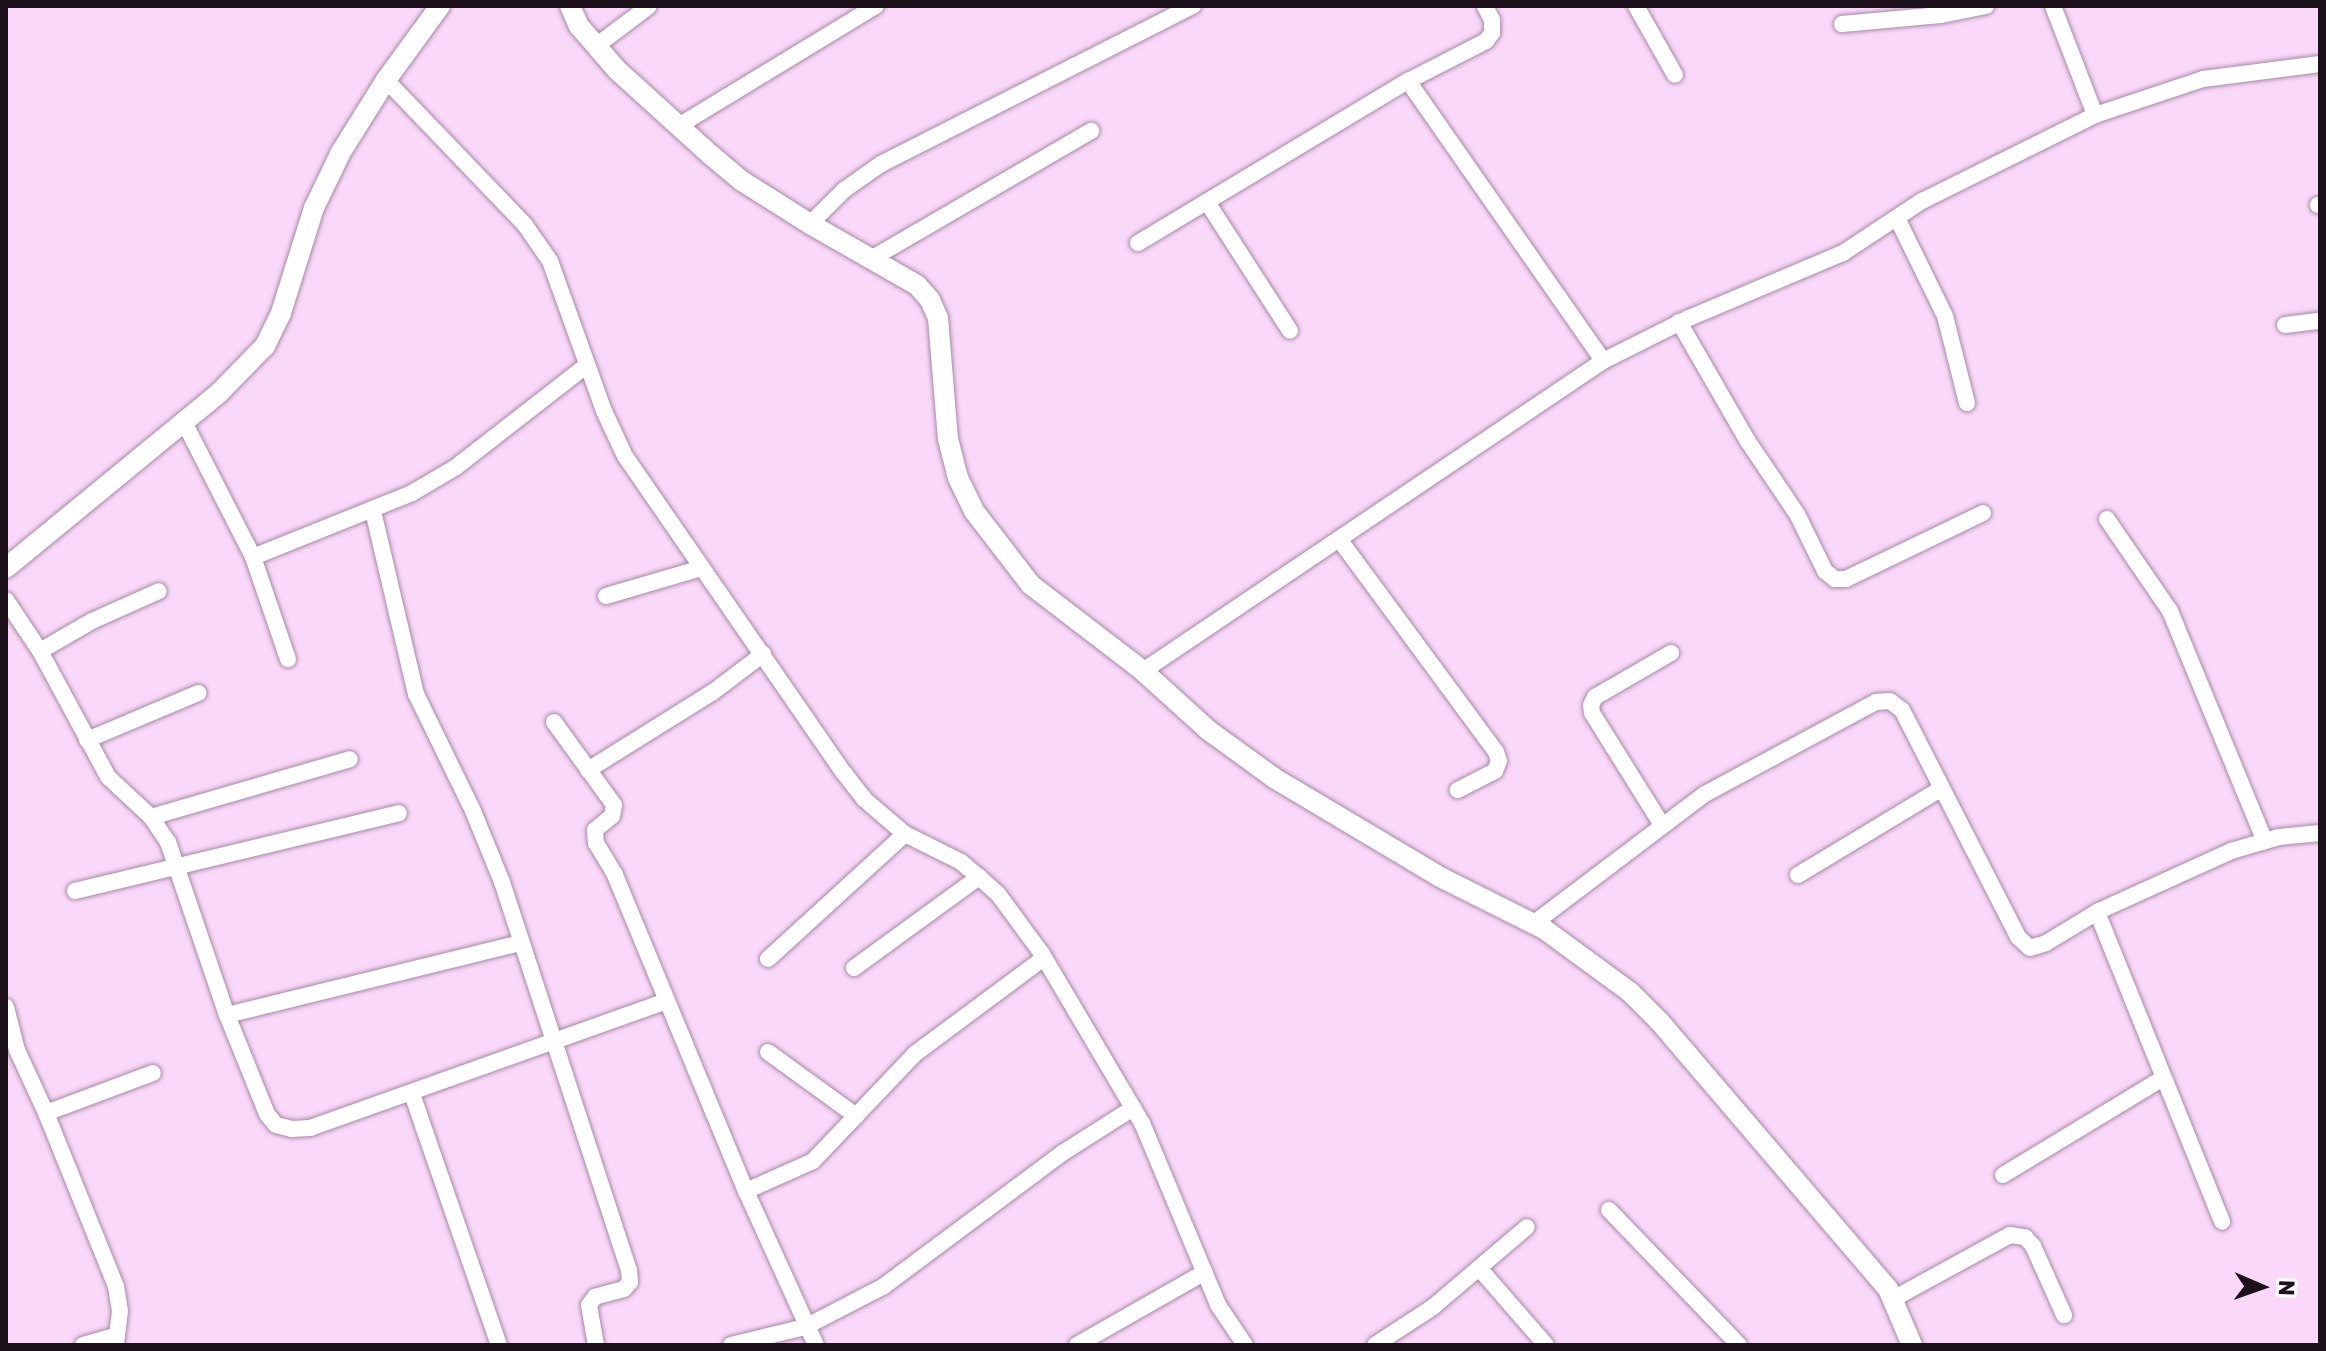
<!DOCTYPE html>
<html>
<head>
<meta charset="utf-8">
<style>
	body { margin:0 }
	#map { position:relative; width:2326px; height:1351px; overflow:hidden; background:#fad8f9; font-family:Rubik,sans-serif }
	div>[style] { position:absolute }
	.roads { filter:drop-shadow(0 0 2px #a889a8) drop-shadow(0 0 2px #a889a8) }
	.minor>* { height:16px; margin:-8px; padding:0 8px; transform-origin:8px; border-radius:8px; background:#fff }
	.tertiary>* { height:20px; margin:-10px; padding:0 10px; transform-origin:10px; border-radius:10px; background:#fff }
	span { translate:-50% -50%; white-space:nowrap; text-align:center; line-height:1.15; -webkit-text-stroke:8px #fff; paint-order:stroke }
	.frame { position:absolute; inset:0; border:8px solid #1d111c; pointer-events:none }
	.north { position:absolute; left:2222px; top:1247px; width:80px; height:80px; -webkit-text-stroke:6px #fff; paint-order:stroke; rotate:92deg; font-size:22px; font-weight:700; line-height:32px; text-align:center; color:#1d111c }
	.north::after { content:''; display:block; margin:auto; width:28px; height:36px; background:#1d111c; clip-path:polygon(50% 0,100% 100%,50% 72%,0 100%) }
</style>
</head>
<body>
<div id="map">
	<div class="roads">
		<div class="minor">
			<i style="left:1636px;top:6px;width:79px;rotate:60.5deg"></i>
			<i style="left:2053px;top:6px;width:117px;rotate:68.9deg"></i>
			<i style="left:1842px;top:24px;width:99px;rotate:-5.2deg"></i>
			<i style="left:1941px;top:15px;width:46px;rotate:-11.3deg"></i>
			<i style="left:596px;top:46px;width:66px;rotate:-37deg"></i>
			<i style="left:386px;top:80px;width:201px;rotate:46.2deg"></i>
			<i style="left:525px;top:225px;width:44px;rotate:55.2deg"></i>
			<i style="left:550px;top:261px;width:159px;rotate:70.2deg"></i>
			<i style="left:604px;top:411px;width:50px;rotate:65deg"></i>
			<i style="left:625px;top:456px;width:385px;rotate:55.4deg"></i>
			<i style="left:844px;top:773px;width:33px;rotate:52deg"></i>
			<i style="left:864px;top:799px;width:54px;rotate:40.5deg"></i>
			<i style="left:905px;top:834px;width:63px;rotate:26.6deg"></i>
			<i style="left:961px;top:862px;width:23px;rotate:40deg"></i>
			<i style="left:979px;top:877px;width:25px;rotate:42deg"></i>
			<i style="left:998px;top:894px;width:74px;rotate:53.7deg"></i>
			<i style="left:1042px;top:954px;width:196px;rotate:59.4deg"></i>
			<i style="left:1142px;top:1123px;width:197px;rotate:67.3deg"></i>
			<i style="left:1218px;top:1305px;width:48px;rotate:56deg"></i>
			<i style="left:1408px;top:81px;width:341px;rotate:55.1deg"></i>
			<i style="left:680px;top:125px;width:229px;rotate:-31.3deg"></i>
			<i style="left:1207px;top:202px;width:153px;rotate:57.2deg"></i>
			<i style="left:2318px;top:205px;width:2px"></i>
			<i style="left:1897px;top:218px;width:109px;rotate:63.9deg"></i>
			<i style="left:1945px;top:316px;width:90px;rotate:75.8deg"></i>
			<i style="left:810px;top:224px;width:48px;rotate:-45deg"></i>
			<i style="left:844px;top:190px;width:45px;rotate:-35.1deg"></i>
			<i style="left:881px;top:164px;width:350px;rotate:-26.9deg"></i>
			<i style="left:1138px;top:243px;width:315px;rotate:-31deg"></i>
			<i style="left:1408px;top:81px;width:88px;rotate:-27.1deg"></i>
			<i style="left:1486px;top:41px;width:10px;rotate:-53deg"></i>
			<i style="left:1492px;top:33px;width:13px;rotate:-90deg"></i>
			<i style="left:1492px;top:20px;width:16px;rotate:-117deg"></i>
			<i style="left:871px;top:259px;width:255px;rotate:-30.2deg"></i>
			<i style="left:1679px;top:322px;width:136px;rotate:60deg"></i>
			<i style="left:1747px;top:440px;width:89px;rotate:56deg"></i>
			<i style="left:1797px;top:514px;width:64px;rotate:63.8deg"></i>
			<i style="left:1825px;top:571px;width:13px;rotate:39deg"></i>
			<i style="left:1835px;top:579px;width:11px"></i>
			<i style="left:1846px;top:579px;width:152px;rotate:-25.7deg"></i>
			<i style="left:2285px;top:325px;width:35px;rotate:-7deg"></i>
			<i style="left:184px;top:422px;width:152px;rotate:62.9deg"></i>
			<i style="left:253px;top:557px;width:108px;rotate:71.1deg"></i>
			<i style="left:373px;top:511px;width:188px;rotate:76.8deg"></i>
			<i style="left:416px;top:694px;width:130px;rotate:64deg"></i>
			<i style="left:473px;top:811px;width:77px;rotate:67.8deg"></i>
			<i style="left:502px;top:882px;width:408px;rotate:71.9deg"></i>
			<i style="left:629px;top:1270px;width:12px;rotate:85deg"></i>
			<i style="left:630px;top:1282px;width:9px;rotate:131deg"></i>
			<i style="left:624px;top:1289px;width:30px;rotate:165deg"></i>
			<i style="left:595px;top:1297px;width:10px;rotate:127deg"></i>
			<i style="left:589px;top:1305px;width:41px;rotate:80.1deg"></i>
			<i style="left:2107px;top:519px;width:112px;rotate:55.6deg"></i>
			<i style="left:2170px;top:611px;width:249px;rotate:67.6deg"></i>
			<i style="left:1339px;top:539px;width:265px;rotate:53.6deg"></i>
			<i style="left:1496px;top:752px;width:9px;rotate:72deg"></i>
			<i style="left:1499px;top:761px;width:11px;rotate:112deg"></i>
			<i style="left:1495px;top:771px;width:42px;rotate:152.8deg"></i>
			<i style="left:253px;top:557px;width:171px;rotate:-21.9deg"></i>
			<i style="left:412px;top:493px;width:51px;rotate:-30.6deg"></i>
			<i style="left:456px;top:467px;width:166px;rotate:-37.9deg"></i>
			<i style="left:606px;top:596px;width:100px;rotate:-16.3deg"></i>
			<i style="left:6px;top:600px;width:61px;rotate:56.3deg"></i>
			<i style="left:40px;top:651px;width:143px;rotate:61.6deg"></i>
			<i style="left:108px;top:777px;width:59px;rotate:42.9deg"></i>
			<i style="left:151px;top:817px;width:30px;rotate:56deg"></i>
			<i style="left:168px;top:842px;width:183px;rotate:71.2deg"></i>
			<i style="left:227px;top:1015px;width:107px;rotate:68deg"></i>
			<i style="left:267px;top:1114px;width:14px;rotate:51deg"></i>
			<i style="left:276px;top:1125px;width:16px;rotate:14deg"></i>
			<i style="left:292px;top:1129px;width:18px;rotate:-3deg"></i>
			<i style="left:310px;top:1128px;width:379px;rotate:-19.6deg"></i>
			<i style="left:40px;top:651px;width:60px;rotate:-30deg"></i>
			<i style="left:92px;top:621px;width:73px;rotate:-24.1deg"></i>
			<i style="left:1143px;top:671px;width:555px;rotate:-33.98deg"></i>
			<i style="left:1603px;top:361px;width:96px;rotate:-26.6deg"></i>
			<i style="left:1689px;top:318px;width:167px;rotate:-22.9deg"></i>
			<i style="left:1843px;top:253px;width:95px;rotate:-33.4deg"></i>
			<i style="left:1922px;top:201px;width:193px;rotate:-26.4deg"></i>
			<i style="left:2095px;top:115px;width:114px;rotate:-18.4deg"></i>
			<i style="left:2203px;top:79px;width:118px;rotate:-7.3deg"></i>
			<i style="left:554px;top:722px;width:102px;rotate:54.1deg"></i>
			<i style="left:614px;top:805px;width:11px;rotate:100deg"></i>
			<i style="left:612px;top:816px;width:22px;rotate:141deg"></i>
			<i style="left:595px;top:830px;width:13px;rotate:86deg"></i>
			<i style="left:596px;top:843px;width:37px;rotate:59deg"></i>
			<i style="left:615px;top:875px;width:342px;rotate:67.5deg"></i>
			<i style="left:746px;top:1191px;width:169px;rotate:65.6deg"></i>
			<i style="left:87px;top:740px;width:121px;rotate:-22.9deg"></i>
			<i style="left:588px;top:770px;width:147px;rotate:-32deg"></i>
			<i style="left:713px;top:692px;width:63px;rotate:-37.2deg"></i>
			<i style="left:151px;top:817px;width:207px;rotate:-16.2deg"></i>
			<i style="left:1662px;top:825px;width:132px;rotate:-122deg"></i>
			<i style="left:1592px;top:713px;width:8px;rotate:-97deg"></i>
			<i style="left:1591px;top:705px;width:9px;rotate:-63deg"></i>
			<i style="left:1595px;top:697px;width:88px;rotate:-30.1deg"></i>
			<i style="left:1798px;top:875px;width:168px;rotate:-31.1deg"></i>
			<i style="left:75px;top:891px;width:333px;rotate:-13.5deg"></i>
			<i style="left:2097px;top:912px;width:334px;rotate:68deg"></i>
			<i style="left:1533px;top:924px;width:216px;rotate:-37.1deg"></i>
			<i style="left:1705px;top:794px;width:194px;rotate:-28.3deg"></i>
			<i style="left:1876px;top:702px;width:14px;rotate:-4deg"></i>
			<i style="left:1890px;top:701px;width:15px;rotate:37deg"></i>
			<i style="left:1902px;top:710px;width:255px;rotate:62.9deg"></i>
			<i style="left:2018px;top:937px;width:16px;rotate:43deg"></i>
			<i style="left:2030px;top:948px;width:17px;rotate:-17deg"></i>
			<i style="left:2046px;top:943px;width:62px;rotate:-31.1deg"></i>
			<i style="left:2099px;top:911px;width:145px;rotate:-24.4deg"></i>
			<i style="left:2231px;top:851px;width:50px;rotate:-16.3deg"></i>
			<i style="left:2279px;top:837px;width:41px;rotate:-5.6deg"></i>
			<i style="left:768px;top:959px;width:185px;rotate:-42.4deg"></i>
			<i style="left:854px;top:968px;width:155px;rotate:-36.1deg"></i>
			<i style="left:6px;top:1007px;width:44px;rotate:75.7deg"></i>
			<i style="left:17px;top:1050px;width:69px;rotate:65.3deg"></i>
			<i style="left:46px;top:1113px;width:187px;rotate:68deg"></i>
			<i style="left:116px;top:1286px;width:25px;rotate:81deg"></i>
			<i style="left:120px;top:1311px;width:34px;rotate:97deg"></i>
			<i style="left:227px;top:1015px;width:303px;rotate:-13.8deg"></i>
			<i style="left:768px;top:1052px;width:109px;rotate:36deg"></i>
			<i style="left:412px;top:1094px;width:266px;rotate:70.9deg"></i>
			<i style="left:46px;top:1113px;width:114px;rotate:-20.5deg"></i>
			<i style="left:2003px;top:1175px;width:187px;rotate:-31.2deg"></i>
			<i style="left:746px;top:1191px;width:73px;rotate:-24.1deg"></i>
			<i style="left:813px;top:1161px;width:149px;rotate:-46.4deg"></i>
			<i style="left:916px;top:1053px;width:159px;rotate:-36.6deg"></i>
			<i style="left:1609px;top:1210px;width:187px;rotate:46.1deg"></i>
			<i style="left:1479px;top:1268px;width:102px;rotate:49deg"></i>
			<i style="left:1893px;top:1299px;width:133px;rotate:-28.7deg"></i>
			<i style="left:2010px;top:1235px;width:15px;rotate:8deg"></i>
			<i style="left:2025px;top:1237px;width:12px;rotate:48deg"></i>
			<i style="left:2033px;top:1246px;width:76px;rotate:65.8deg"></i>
			<i style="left:83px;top:1345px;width:35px;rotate:-16deg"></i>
			<i style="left:731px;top:1345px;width:76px;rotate:-13.7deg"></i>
			<i style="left:805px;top:1327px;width:89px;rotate:-27.4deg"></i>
			<i style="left:884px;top:1286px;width:224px;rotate:-36.7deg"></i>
			<i style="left:1064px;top:1152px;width:82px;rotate:-32.5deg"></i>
			<i style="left:1077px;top:1345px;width:147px;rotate:-29.7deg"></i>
			<i style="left:1375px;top:1345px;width:69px;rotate:-33.2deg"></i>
			<i style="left:1433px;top:1307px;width:123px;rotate:-40.4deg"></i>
		</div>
		<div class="tertiary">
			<i style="left:570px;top:6px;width:22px;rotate:66deg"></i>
			<i style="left:579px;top:26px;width:58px;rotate:49.2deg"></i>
			<i style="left:617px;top:70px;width:128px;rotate:42.2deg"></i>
			<i style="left:712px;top:156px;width:39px;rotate:40deg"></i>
			<i style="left:742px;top:181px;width:80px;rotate:32.3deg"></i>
			<i style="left:810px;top:224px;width:123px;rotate:29.7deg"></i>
			<i style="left:917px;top:285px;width:20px;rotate:49deg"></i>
			<i style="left:930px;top:300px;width:20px;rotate:66deg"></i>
			<i style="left:938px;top:318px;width:121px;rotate:85.3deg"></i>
			<i style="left:948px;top:439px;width:40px;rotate:75.6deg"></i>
			<i style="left:958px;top:478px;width:37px;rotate:64deg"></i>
			<i style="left:974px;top:511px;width:93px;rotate:52.4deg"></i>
			<i style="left:1031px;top:585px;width:141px;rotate:37.5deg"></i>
			<i style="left:1143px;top:671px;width:88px;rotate:42.2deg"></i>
			<i style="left:1208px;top:730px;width:82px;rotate:36deg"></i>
			<i style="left:1274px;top:778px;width:193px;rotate:30.8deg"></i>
			<i style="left:1440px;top:877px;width:116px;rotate:26.6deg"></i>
			<i style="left:1544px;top:929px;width:107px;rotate:36.2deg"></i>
			<i style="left:1630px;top:992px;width:42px;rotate:45deg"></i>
			<i style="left:1660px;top:1022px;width:351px;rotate:49.5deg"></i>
			<i style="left:1888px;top:1289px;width:61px;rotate:66.8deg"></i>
			<i style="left:6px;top:568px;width:276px;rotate:-39.4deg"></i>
			<i style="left:219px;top:393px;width:66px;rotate:-45.6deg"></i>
			<i style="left:265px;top:346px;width:37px;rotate:-64deg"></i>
			<i style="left:281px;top:313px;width:110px;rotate:-72.6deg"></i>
			<i style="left:314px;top:208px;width:62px;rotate:-64.3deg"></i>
			<i style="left:341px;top:152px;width:85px;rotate:-58deg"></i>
			<i style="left:386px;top:80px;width:92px;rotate:-53.9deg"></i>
		</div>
	</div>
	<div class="frame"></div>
	<div class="north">N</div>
</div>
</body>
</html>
